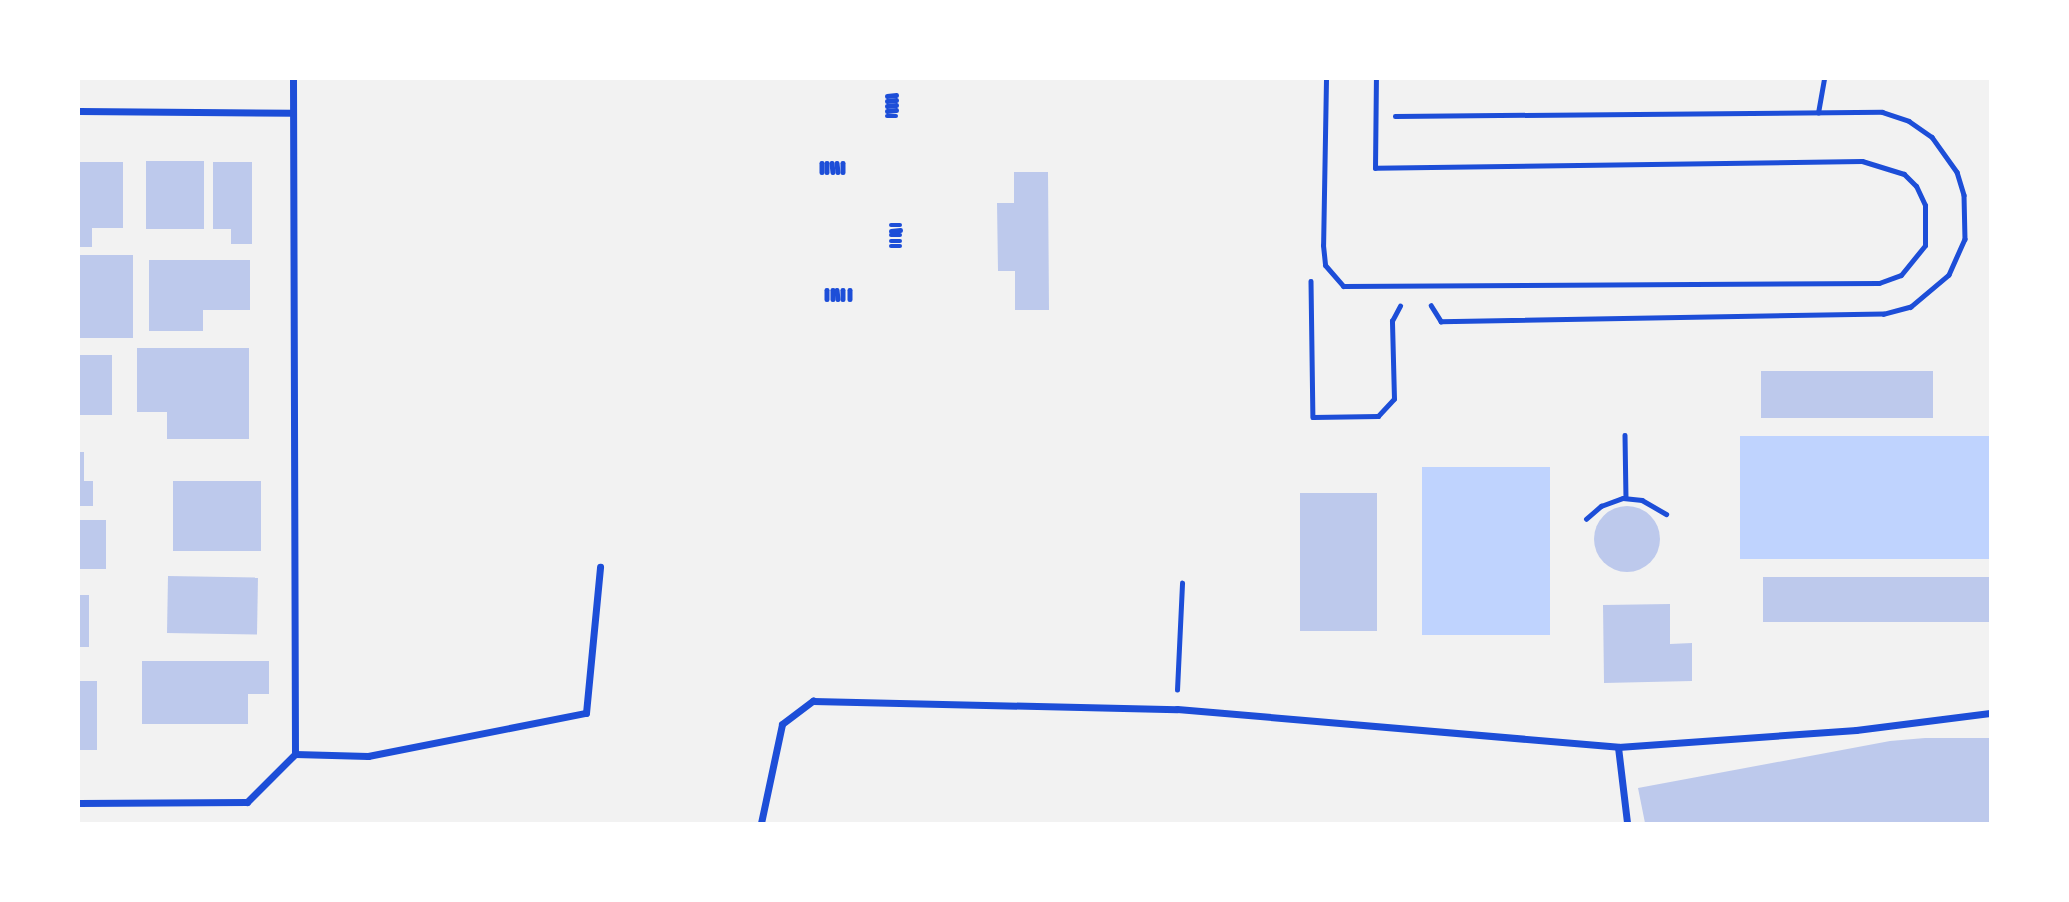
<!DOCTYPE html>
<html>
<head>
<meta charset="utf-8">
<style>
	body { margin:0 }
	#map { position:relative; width:2069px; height:902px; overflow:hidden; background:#f2f2f2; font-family:Ubuntu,sans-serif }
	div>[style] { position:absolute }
	.water>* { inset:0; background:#bfd3fe; transform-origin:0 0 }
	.building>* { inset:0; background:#bdc9ec; transform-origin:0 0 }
	.round { border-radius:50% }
	.path>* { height:4.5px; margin:-2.25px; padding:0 2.25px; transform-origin:2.25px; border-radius:2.25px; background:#1d4ed8 }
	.service>* { height:5px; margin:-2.5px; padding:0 2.5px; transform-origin:2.5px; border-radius:2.5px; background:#1d4ed8 }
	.minor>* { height:7px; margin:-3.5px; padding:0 3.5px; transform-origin:3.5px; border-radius:3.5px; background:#1d4ed8 }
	span { translate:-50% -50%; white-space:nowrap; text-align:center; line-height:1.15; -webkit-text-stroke:5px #fff; paint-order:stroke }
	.frame { position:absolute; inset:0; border:80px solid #fff; pointer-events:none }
</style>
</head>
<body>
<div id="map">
	<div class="water">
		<i style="left:1990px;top:436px;width:123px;height:250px;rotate:90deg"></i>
		<i style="left:1550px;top:467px;width:168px;height:128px;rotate:90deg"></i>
	</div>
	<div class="building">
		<i style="left:146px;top:161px;width:58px;height:68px"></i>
		<i style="clip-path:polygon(79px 162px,123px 162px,123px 228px,92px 228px,92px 247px,79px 247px)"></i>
		<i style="clip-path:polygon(213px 162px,252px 162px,252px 244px,231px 244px,231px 229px,213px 229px)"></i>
		<i style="clip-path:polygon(1014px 172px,1048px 172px,1049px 310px,1015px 310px,1015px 271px,998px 271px,997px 203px,1014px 203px)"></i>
		<i style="left:79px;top:255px;width:54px;height:83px"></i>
		<i style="clip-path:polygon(149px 260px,250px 260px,250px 310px,203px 310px,203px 331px,149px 331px)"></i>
		<i style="clip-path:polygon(137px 348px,249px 348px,249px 439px,167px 439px,167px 412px,137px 412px)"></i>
		<i style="left:79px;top:355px;width:33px;height:60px"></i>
		<i style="left:1761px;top:371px;width:172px;height:47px"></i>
		<i style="clip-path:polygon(79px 452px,84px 452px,84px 481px,93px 481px,93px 506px,79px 506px)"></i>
		<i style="left:173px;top:481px;width:88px;height:70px"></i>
		<i style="left:1300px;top:493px;width:77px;height:138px"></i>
		<i class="round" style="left:1594px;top:506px;width:66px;height:66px"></i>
		<i style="left:79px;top:520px;width:27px;height:49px"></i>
		<i style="left:168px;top:576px;width:90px;height:57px;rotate:1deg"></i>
		<i style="left:1990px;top:577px;width:45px;height:227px;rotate:90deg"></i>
		<i style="left:79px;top:595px;width:10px;height:52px"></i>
		<i style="clip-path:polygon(1670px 604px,1670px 644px,1692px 643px,1692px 681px,1604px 683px,1603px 605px)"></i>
		<i style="clip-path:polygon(142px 661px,269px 661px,269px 694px,248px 694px,248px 724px,142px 724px)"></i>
		<i style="left:79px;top:681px;width:18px;height:69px"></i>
		<i style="clip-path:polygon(1925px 738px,1990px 738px,1990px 823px,1645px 823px,1638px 788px,1890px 741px)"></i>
	</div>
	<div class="path">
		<i style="left:887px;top:96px;width:9px;rotate:-6deg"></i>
		<i style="left:887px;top:101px;width:9px;rotate:-6deg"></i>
		<i style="left:887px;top:106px;width:9px;rotate:-6deg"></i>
		<i style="left:887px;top:111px;width:9px;rotate:-6deg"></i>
		<i style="left:1818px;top:113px;width:35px;rotate:-80deg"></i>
		<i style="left:887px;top:116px;width:9px"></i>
		<i style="left:1395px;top:116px;width:487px;rotate:-0.5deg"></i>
		<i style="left:1882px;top:112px;width:28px;rotate:18deg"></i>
		<i style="left:1909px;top:121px;width:28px;rotate:35deg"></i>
		<i style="left:1932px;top:137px;width:43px;rotate:54.5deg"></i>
		<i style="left:1957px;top:172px;width:24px;rotate:73deg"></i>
		<i style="left:1964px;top:195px;width:44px;rotate:88.7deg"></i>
		<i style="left:1965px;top:239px;width:39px;rotate:114deg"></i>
		<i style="left:1949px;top:275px;width:50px;rotate:139.9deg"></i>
		<i style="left:1911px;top:307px;width:28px;rotate:165deg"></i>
		<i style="left:1884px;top:314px;width:443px;rotate:179deg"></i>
		<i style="left:1441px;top:322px;width:19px;rotate:-122deg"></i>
		<i style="left:822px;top:163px;width:9px;rotate:90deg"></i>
		<i style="left:827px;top:163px;width:9px;rotate:90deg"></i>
		<i style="left:832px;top:163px;width:9px;rotate:84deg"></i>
		<i style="left:837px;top:163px;width:9px;rotate:84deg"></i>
		<i style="left:843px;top:163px;width:9px;rotate:90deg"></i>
		<i style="left:891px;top:225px;width:9px"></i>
		<i style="left:891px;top:231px;width:9px;rotate:-6deg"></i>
		<i style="left:891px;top:235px;width:9px"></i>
		<i style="left:891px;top:241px;width:9px"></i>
		<i style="left:891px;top:246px;width:9px"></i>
		<i style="left:1311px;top:281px;width:136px;rotate:89.2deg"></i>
		<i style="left:1313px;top:417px;width:65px;rotate:-0.9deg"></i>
		<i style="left:1378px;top:416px;width:23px;rotate:-47deg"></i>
		<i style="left:1394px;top:399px;width:78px;rotate:-91.5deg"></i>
		<i style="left:1392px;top:321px;width:17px;rotate:-62deg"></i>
		<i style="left:827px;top:290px;width:9px;rotate:90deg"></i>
		<i style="left:833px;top:290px;width:9px;rotate:90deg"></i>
		<i style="left:837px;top:290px;width:9px;rotate:84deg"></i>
		<i style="left:843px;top:290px;width:9px;rotate:90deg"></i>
		<i style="left:850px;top:290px;width:9px;rotate:90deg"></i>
		<i style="left:1625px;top:435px;width:63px;rotate:89.1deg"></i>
		<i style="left:1586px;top:519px;width:20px;rotate:-41deg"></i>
		<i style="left:1601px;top:506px;width:23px;rotate:-20deg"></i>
		<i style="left:1623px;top:498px;width:19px;rotate:6deg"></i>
		<i style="left:1642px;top:500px;width:28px;rotate:30deg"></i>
		<i style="left:1177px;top:690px;width:107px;rotate:-87.3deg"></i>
	</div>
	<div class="service">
		<i style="left:1326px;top:79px;width:166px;rotate:91deg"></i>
		<i style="left:1323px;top:245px;width:20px;rotate:84deg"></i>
		<i style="left:1325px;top:265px;width:28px;rotate:49deg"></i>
		<i style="left:1343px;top:286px;width:536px;rotate:-0.32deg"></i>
		<i style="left:1879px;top:283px;width:23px;rotate:-20deg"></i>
		<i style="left:1901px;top:275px;width:38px;rotate:-51deg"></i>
		<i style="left:1925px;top:245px;width:40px;rotate:-90deg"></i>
		<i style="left:1925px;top:205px;width:21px;rotate:-115deg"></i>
		<i style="left:1916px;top:186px;width:17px;rotate:-135deg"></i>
		<i style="left:1904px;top:174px;width:44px;rotate:-162.8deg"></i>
		<i style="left:1862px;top:161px;width:487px;rotate:179.2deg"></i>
		<i style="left:1375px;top:168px;width:89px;rotate:-89.4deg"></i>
	</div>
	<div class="minor">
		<i style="left:79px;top:111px;width:214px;rotate:0.5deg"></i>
		<i style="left:1618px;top:747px;width:77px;rotate:83.2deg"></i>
		<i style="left:295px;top:754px;width:73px;rotate:1.6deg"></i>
		<i style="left:368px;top:756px;width:222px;rotate:-11.2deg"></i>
		<i style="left:586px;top:713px;width:147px;rotate:-84.5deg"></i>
		<i style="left:79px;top:803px;width:168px;rotate:-0.3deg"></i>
		<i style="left:247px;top:802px;width:68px;rotate:-45deg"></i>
		<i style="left:295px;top:754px;width:675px;rotate:-90.17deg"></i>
		<i style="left:761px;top:823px;width:101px;rotate:-78deg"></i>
		<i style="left:782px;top:724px;width:39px;rotate:-37deg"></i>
		<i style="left:813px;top:701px;width:364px;rotate:1.3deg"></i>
		<i style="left:1177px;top:709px;width:443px;rotate:4.9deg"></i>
		<i style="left:1618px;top:747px;width:239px;rotate:-4.1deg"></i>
		<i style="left:1856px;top:730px;width:135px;rotate:-7.2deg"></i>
	</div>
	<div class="frame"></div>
</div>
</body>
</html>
